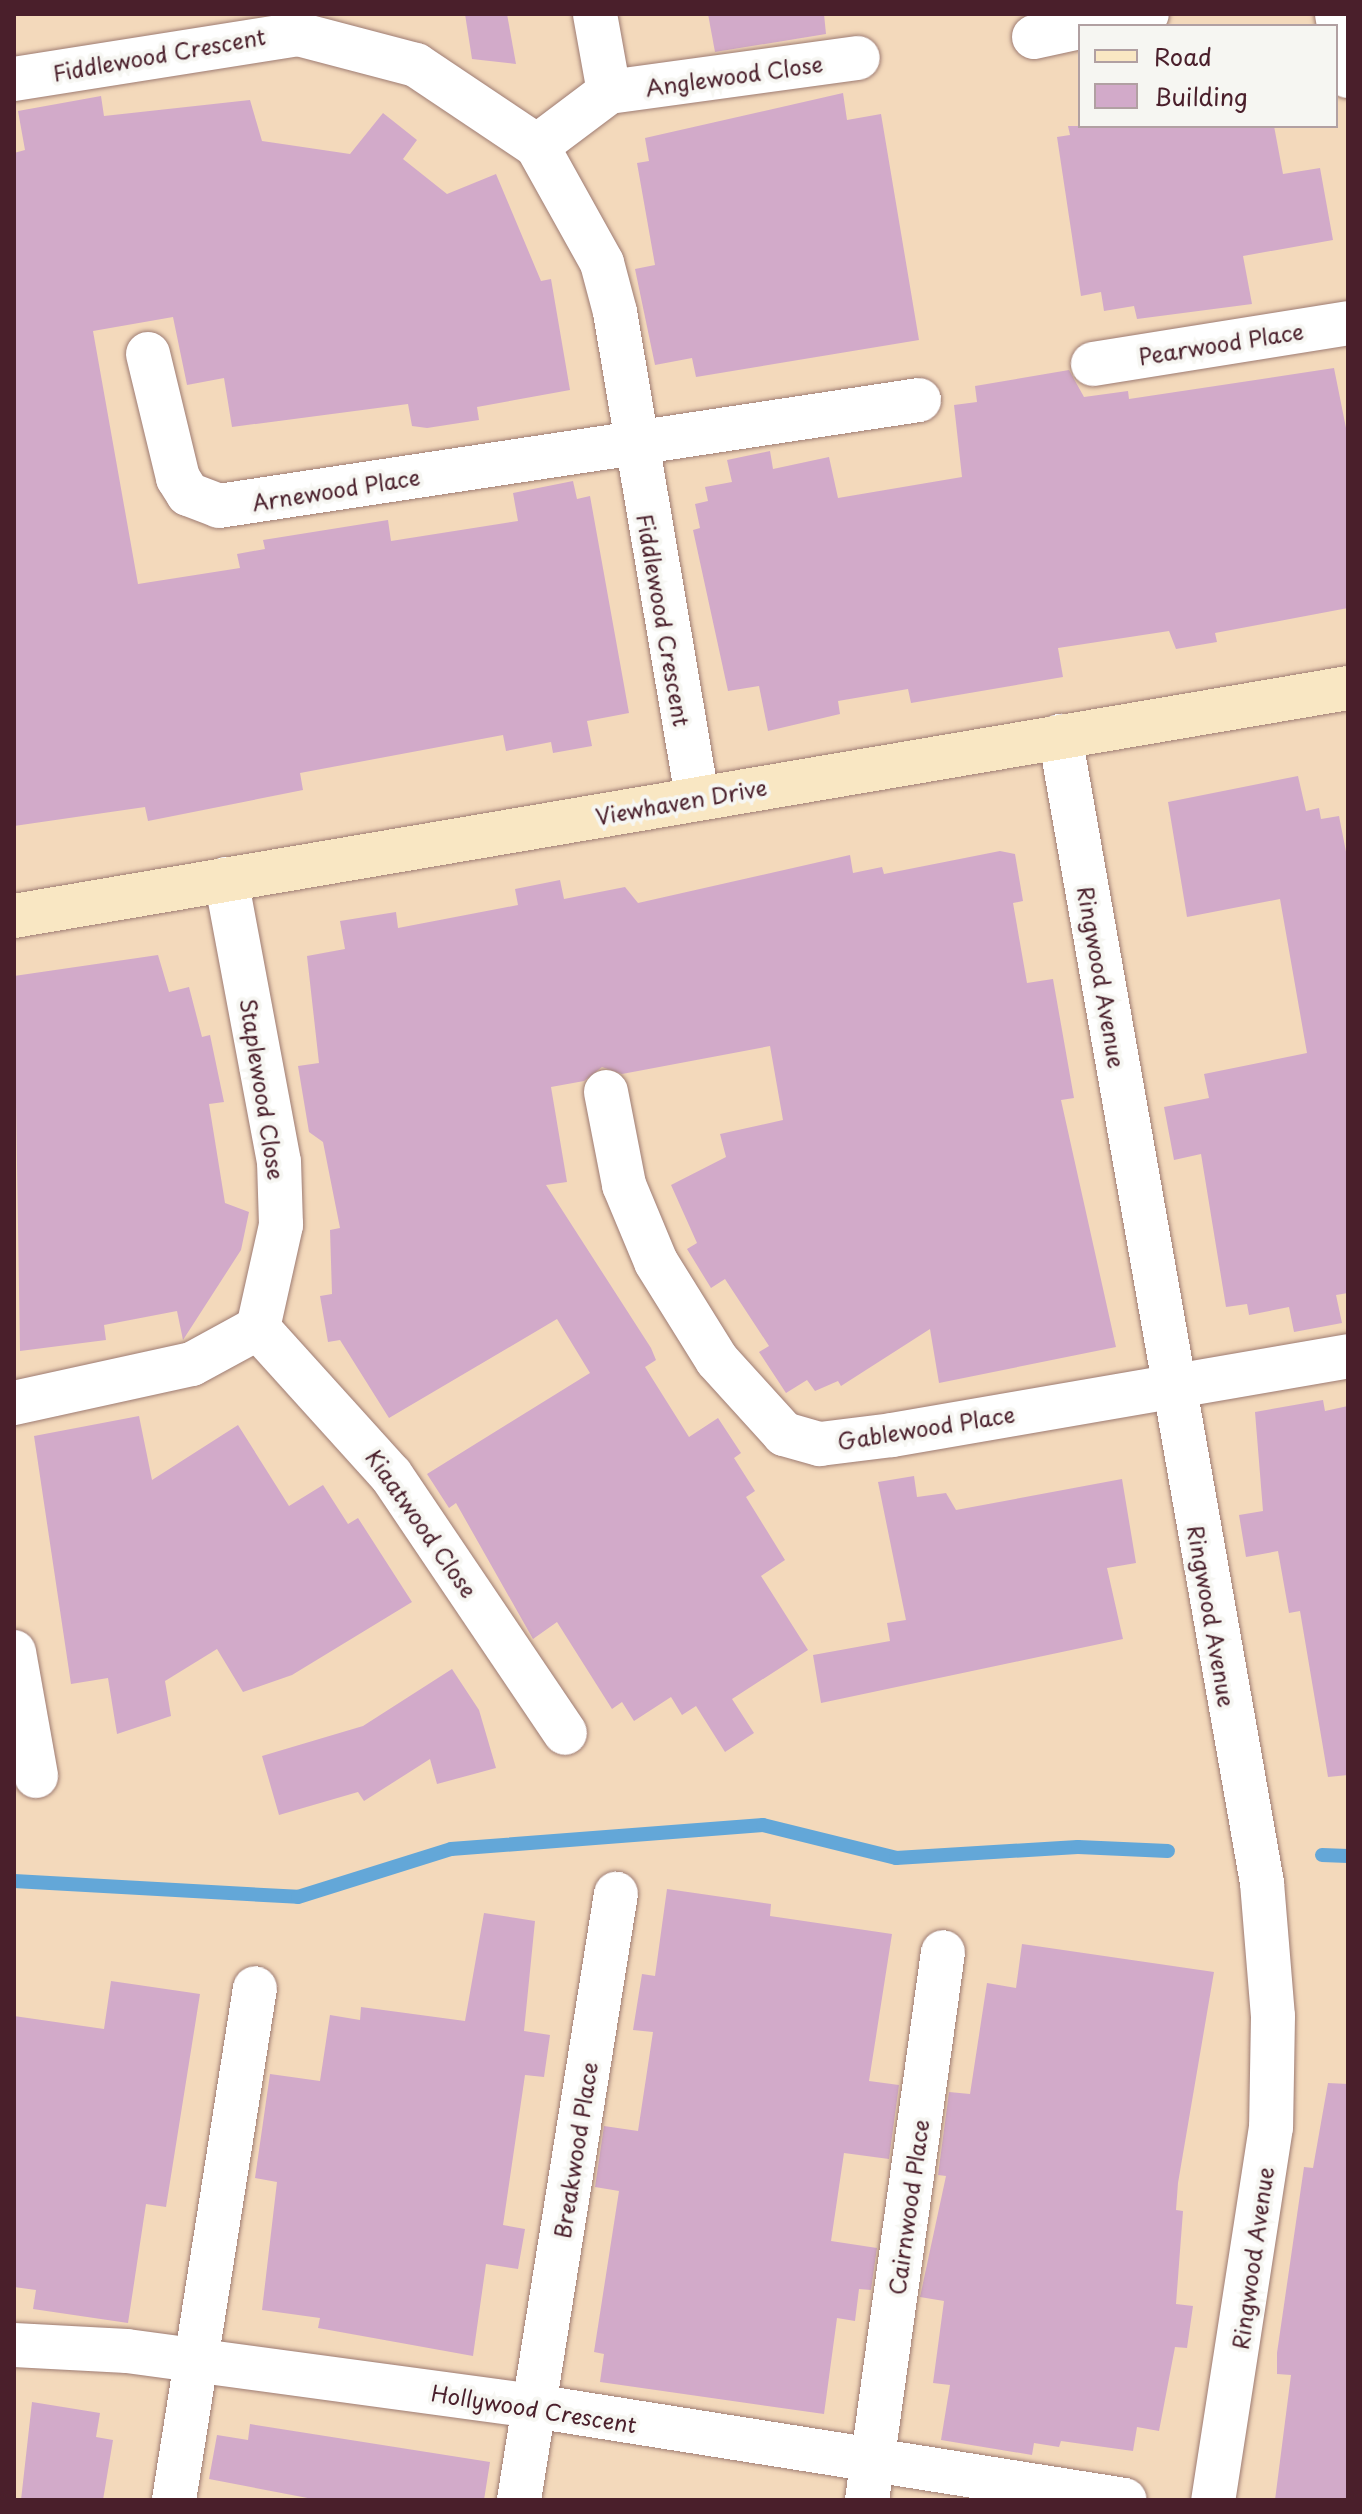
<!DOCTYPE html>
<html>
<head>
<meta charset="utf-8">
<style>
	body { margin:0 }
	#map { position:relative; width:1362px; height:2514px; overflow:hidden; background:#f3d9bb; font-family:"Playpen Sans",sans-serif }
	div>[style] { position:absolute }
	.stream>* { height:14px; margin:-7px; padding:0 7px; transform-origin:7px; border-radius:7px; background:#63a7d8 }
	.building>* { inset:0; background:#d2aac9 }
	.roads { filter:drop-shadow(0 0 2px #9e7c73) drop-shadow(0 0 2px #9e7c73) }
	.street>* { height:44px; margin:-22px; padding:0 22px; transform-origin:22px; border-radius:22px; background:#fff }
	.secondary>* { height:44px; margin:-22px; padding:0 22px; transform-origin:22px; border-radius:22px; background:#f9e7c3 }
	span { translate:-50% -50%; white-space:nowrap; text-align:center; line-height:1.15; -webkit-text-stroke:8px #f6f6f2; paint-order:stroke }
	.street-label { font-size:22px; color:#4a1f2b }
	.frame { position:absolute; inset:0; border:16px solid #4a1f2b; pointer-events:none }
	.legend { position:absolute; left:1078px; top:24px; width:260px; height:104px; box-sizing:border-box; background:#f6f6f2; border:2px solid #b1a0a2; margin:0; padding:10px 14px; list-style:none; font-size:24px; color:#4a1f2b }
	.legend li { display:flex; align-items:center; gap:16px; height:40px }
	.legend b { width:40px; border:2px solid #b1a0a2 }
</style>
</head>
<body>
<div id="map">
	<div class="stream">
		<i style="left:1322px;top:1855px;width:26px;rotate:2deg"></i>
		<i style="left:14px;top:1881px;width:284px;rotate:3.2deg"></i>
		<i style="left:298px;top:1897px;width:160px;rotate:-17.4deg"></i>
		<i style="left:451px;top:1849px;width:313px;rotate:-4.4deg"></i>
		<i style="left:763px;top:1825px;width:137px;rotate:13.9deg"></i>
		<i style="left:896px;top:1858px;width:182px;rotate:-3.5deg"></i>
		<i style="left:1078px;top:1847px;width:90px;rotate:2.5deg"></i>
	</div>
	<div class="building">
		<i style="clip-path:polygon(465px 14px,507px 14px,516px 64px,472px 59px)"></i>
		<i style="clip-path:polygon(708px 14px,824px 14px,826px 34px,715px 52px)"></i>
		<i style="clip-path:polygon(843px 93px,847px 120px,881px 114px,919px 340px,696px 377px,692px 358px,655px 365px,635px 269px,655px 265px,637px 163px,649px 161px,645px 138px)"></i>
		<i style="clip-path:polygon(101px 96px,104px 116px,250px 100px,262px 141px,350px 154px,383px 113px,417px 140px,403px 159px,447px 194px,496px 174px,541px 281px,551px 279px,570px 390px,477px 407px,479px 420px,427px 428px,412px 426px,408px 404px,232px 427px,224px 378px,187px 385px,173px 317px,93px 331px,138px 584px,240px 568px,237px 554px,265px 549px,263px 540px,388px 520px,391px 541px,518px 521px,513px 493px,573px 481px,577px 499px,590px 496px,629px 713px,587px 721px,592px 746px,553px 753px,551px 742px,506px 751px,503px 735px,300px 773px,303px 790px,148px 821px,145px 807px,14px 826px,14px 153px,25px 150px,18px 111px)"></i>
		<i style="clip-path:polygon(1068px 126px,1274px 126px,1283px 174px,1320px 168px,1333px 240px,1243px 256px,1252px 304px,1137px 319px,1134px 306px,1104px 311px,1101px 292px,1081px 296px,1057px 137px,1070px 135px)"></i>
		<i style="clip-path:polygon(1334px 368px,1348px 438px,1348px 608px,1215px 633px,1217px 642px,1176px 649px,1169px 631px,1058px 648px,1063px 677px,911px 703px,908px 689px,838px 701px,840px 714px,768px 731px,759px 686px,728px 691px,693px 530px,700px 528px,695px 504px,708px 501px,705px 487px,732px 482px,727px 460px,770px 451px,773px 469px,829px 457px,838px 498px,962px 477px,954px 405px,977px 402px,975px 386px,1069px 370px,1084px 397px,1128px 391px,1129px 399px)"></i>
		<i style="clip-path:polygon(1298px 776px,1306px 811px,1319px 808px,1321px 819px,1339px 816px,1348px 862px,1348px 1293px,1336px 1295px,1342px 1323px,1294px 1332px,1289px 1307px,1249px 1315px,1247px 1304px,1226px 1307px,1201px 1154px,1174px 1160px,1164px 1107px,1209px 1098px,1204px 1074px,1307px 1053px,1280px 899px,1187px 917px,1168px 802px)"></i>
		<i style="clip-path:polygon(1000px 851px,1015px 854px,1023px 901px,1013px 903px,1027px 983px,1053px 979px,1074px 1098px,1061px 1100px,1116px 1347px,939px 1383px,930px 1329px,841px 1386px,838px 1381px,815px 1391px,807px 1380px,786px 1393px,759px 1352px,769px 1346px,725px 1279px,711px 1288px,687px 1249px,697px 1243px,671px 1185px,726px 1157px,720px 1134px,783px 1120px,770px 1046px,622px 1074px,602px 1067px,584px 1081px,551px 1087px,567px 1182px,546px 1185px,651px 1348px,656px 1360px,645px 1367px,689px 1437px,718px 1418px,741px 1453px,734px 1458px,755px 1491px,746px 1497px,785px 1560px,761px 1576px,808px 1650px,732px 1699px,754px 1733px,725px 1752px,696px 1706px,682px 1715px,671px 1697px,634px 1721px,622px 1702px,612px 1709px,557px 1622px,533px 1639px,456px 1503px,449px 1508px,427px 1474px,590px 1373px,557px 1319px,389px 1418px,340px 1340px,328px 1342px,320px 1296px,332px 1294px,330px 1230px,340px 1228px,323px 1142px,309px 1132px,298px 1066px,319px 1063px,307px 956px,345px 949px,340px 921px,396px 912px,398px 928px,518px 905px,515px 889px,560px 880px,564px 899px,625px 887px,638px 903px,850px 855px,853px 873px,882px 867px,884px 874px)"></i>
		<i style="clip-path:polygon(158px 955px,169px 992px,189px 987px,202px 1037px,210px 1035px,224px 1102px,209px 1104px,225px 1203px,249px 1212px,241px 1250px,183px 1340px,177px 1311px,104px 1325px,106px 1340px,20px 1351px,14px 976px)"></i>
		<i style="clip-path:polygon(1323px 1400px,1325px 1411px,1348px 1406px,1348px 1775px,1328px 1777px,1300px 1611px,1289px 1613px,1278px 1551px,1246px 1557px,1239px 1515px,1263px 1511px,1255px 1412px)"></i>
		<i style="clip-path:polygon(139px 1416px,152px 1480px,238px 1425px,289px 1506px,323px 1485px,348px 1524px,358px 1518px,412px 1602px,292px 1675px,243px 1692px,217px 1649px,165px 1681px,171px 1716px,117px 1734px,108px 1678px,71px 1684px,34px 1436px)"></i>
		<i style="clip-path:polygon(914px 1476px,917px 1497px,946px 1493px,956px 1510px,1122px 1479px,1136px 1563px,1107px 1568px,1123px 1639px,821px 1703px,813px 1655px,890px 1641px,887px 1623px,906px 1620px,878px 1482px)"></i>
		<i style="clip-path:polygon(452px 1669px,479px 1710px,496px 1768px,437px 1784px,430px 1759px,364px 1801px,358px 1792px,279px 1815px,262px 1756px,363px 1726px)"></i>
		<i style="clip-path:polygon(667px 1889px,771px 1904px,770px 1916px,892px 1934px,869px 2081px,899px 2085px,889px 2159px,844px 2153px,831px 2241px,877px 2248px,871px 2290px,859px 2289px,855px 2321px,837px 2318px,824px 2414px,600px 2382px,604px 2354px,594px 2352px,619px 2191px,595px 2187px,604px 2126px,638px 2131px,653px 2032px,633px 2030px,642px 1974px,655px 1976px)"></i>
		<i style="clip-path:polygon(484px 1913px,535px 1921px,524px 2031px,550px 2035px,544px 2077px,525px 2075px,503px 2225px,525px 2229px,518px 2269px,486px 2264px,473px 2356px,318px 2328px,320px 2318px,262px 2310px,277px 2182px,255px 2178px,270px 2074px,320px 2081px,330px 2015px,360px 2020px,361px 2007px,465px 2021px)"></i>
		<i style="clip-path:polygon(1022px 1944px,1214px 1972px,1178px 2183px,1176px 2210px,1183px 2211px,1176px 2304px,1193px 2306px,1187px 2348px,1175px 2347px,1159px 2431px,1137px 2427px,1133px 2451px,1061px 2441px,1059px 2447px,1034px 2443px,1032px 2455px,941px 2440px,950px 2385px,933px 2383px,944px 2301px,920px 2297px,946px 2176px,938px 2175px,949px 2092px,970px 2094px,987px 1983px,1016px 1988px)"></i>
		<i style="clip-path:polygon(111px 1981px,200px 1994px,166px 2207px,146px 2204px,128px 2323px,33px 2309px,36px 2290px,14px 2287px,14px 2016px,104px 2029px)"></i>
		<i style="clip-path:polygon(1328px 2083px,1348px 2084px,1348px 2500px,1275px 2500px,1291px 2375px,1277px 2374px,1277px 2353px,1304px 2167px,1313px 2168px)"></i>
		<i style="clip-path:polygon(32px 2402px,100px 2413px,96px 2437px,113px 2440px,103px 2500px,21px 2500px)"></i>
		<i style="clip-path:polygon(250px 2424px,490px 2462px,484px 2500px,318px 2500px,209px 2479px,217px 2435px,248px 2440px)"></i>
	</div>
	<div class="roads">
		<div class="street">
			<i style="left:1337px;top:14px;width:63px;rotate:79.9deg"></i>
			<i style="left:1087px;top:26px;width:61px;rotate:-11.3deg"></i>
			<i style="left:1034px;top:37px;width:47px;rotate:-12.3deg"></i>
			<i style="left:14px;top:79px;width:288px;rotate:-9deg"></i>
			<i style="left:298px;top:34px;width:122px;rotate:14.7deg"></i>
			<i style="left:416px;top:65px;width:146px;rotate:33.8deg"></i>
			<i style="left:537px;top:146px;width:134px;rotate:60.9deg"></i>
			<i style="left:602px;top:263px;width:51px;rotate:75.1deg"></i>
			<i style="left:615px;top:312px;width:493px;rotate:80.4deg"></i>
			<i style="left:609px;top:92px;width:251px;rotate:-7.8deg"></i>
			<i style="left:537px;top:146px;width:90px;rotate:-36.9deg"></i>
			<i style="left:609px;top:92px;width:79px;rotate:-100.2deg"></i>
			<i style="left:148px;top:354px;width:128px;rotate:76.4deg"></i>
			<i style="left:178px;top:478px;width:19px;rotate:58deg"></i>
			<i style="left:188px;top:494px;width:33px;rotate:21deg"></i>
			<i style="left:219px;top:506px;width:708px;rotate:-8.61deg"></i>
			<i style="left:1093px;top:364px;width:258px;rotate:-9.1deg"></i>
			<i style="left:1060px;top:736px;width:1165px;rotate:80.01deg"></i>
			<i style="left:1262px;top:1883px;width:133px;rotate:85.3deg"></i>
			<i style="left:1273px;top:2016px;width:111px;rotate:91deg"></i>
			<i style="left:1271px;top:2127px;width:377px;rotate:98.8deg"></i>
			<i style="left:606px;top:1092px;width:95px;rotate:79deg"></i>
			<i style="left:624px;top:1185px;width:83px;rotate:67.4deg"></i>
			<i style="left:656px;top:1262px;width:115px;rotate:58.1deg"></i>
			<i style="left:717px;top:1360px;width:100px;rotate:47.8deg"></i>
			<i style="left:784px;top:1434px;width:37px;rotate:16deg"></i>
			<i style="left:820px;top:1444px;width:73px;rotate:-7.1deg"></i>
			<i style="left:892px;top:1435px;width:463px;rotate:-9.8deg"></i>
			<i style="left:258px;top:1328px;width:198px;rotate:47.9deg"></i>
			<i style="left:391px;top:1475px;width:311px;rotate:56deg"></i>
			<i style="left:14px;top:1403px;width:182px;rotate:-12.4deg"></i>
			<i style="left:192px;top:1364px;width:75px;rotate:-28.6deg"></i>
			<i style="left:258px;top:1328px;width:106px;rotate:-77.4deg"></i>
			<i style="left:281px;top:1225px;width:63px;rotate:-91.8deg"></i>
			<i style="left:279px;top:1162px;width:288px;rotate:-100.6deg"></i>
			<i style="left:14px;top:1652px;width:126px;rotate:79.9deg"></i>
			<i style="left:14px;top:2345px;width:113px;rotate:3deg"></i>
			<i style="left:127px;top:2351px;width:411px;rotate:7.7deg"></i>
			<i style="left:534px;top:2406px;width:598px;rotate:9.04deg"></i>
			<i style="left:174px;top:2500px;width:518px;rotate:-81.01deg"></i>
			<i style="left:519px;top:2500px;width:614px;rotate:-80.91deg"></i>
			<i style="left:867px;top:2500px;width:553px;rotate:-82.1deg"></i>
		</div>
		<div class="secondary">
			<i style="left:14px;top:916px;width:1353px;rotate:-9.7deg"></i>
		</div>
	</div>
	<div class="street-label">
		<span style="left:159px;top:54px;rotate:-10deg">Fiddlewood Crescent</span>
		<span style="left:734px;top:75px;rotate:-8deg">Anglewood Close</span>
		<span style="left:1221px;top:343px;rotate:-9deg">Pearwood Place</span>
		<span style="left:336px;top:489px;rotate:-9deg">Arnewood Place</span>
		<span style="left:664px;top:620px;rotate:80deg">Fiddlewood Crescent</span>
		<span style="left:681px;top:801px;rotate:-10deg">Viewhaven Drive</span>
		<span style="left:1102px;top:977px;rotate:80deg">Ringwood Avenue</span>
		<span style="left:263px;top:1089px;rotate:81deg">Staplewood Close</span>
		<span style="left:926px;top:1427px;rotate:-9deg">Gablewood Place</span>
		<span style="left:422px;top:1523px;rotate:55deg">Kiaatwood Close</span>
		<span style="left:1212px;top:1616px;rotate:80deg">Ringwood Avenue</span>
		<span style="left:575px;top:2150px;rotate:-81deg">Breakwood Place</span>
		<span style="left:908px;top:2207px;rotate:-82deg">Cairnwood Place</span>
		<span style="left:1252px;top:2258px;rotate:-82deg">Ringwood Avenue</span>
		<span style="left:534px;top:2408px;rotate:9deg">Hollywood Crescent</span>
	</div>
	<div class="frame"></div>
	<ul class="legend">
	<li><b style="height:10px;background:#f9e7c3"></b>Road</li>
	<li><b style="height:22px;background:#d2aac9"></b>Building</li>
	</ul>
</div>
</body>
</html>
